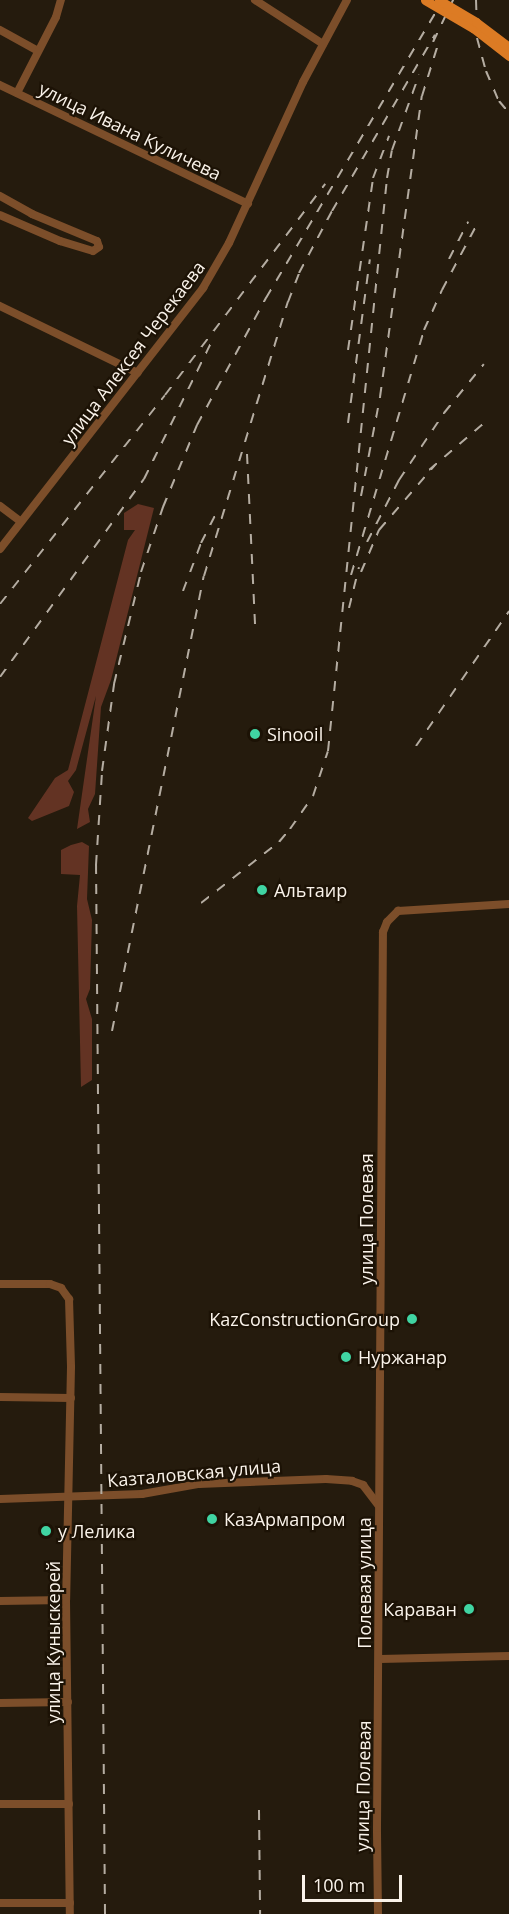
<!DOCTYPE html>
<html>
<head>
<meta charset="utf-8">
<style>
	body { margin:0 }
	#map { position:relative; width:509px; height:1914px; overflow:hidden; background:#251b0d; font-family:"Open Sans",sans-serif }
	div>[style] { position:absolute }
	.green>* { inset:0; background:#633323 }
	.minor>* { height:8px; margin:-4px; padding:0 4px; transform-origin:4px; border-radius:4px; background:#7c4e2a }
	.rail>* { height:2px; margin-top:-1px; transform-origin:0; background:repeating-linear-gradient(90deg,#b5ada2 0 10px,transparent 0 20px) }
	.major-bridge>* { height:9px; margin:-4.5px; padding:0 4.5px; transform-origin:4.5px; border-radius:4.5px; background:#dc7b24 }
	.dots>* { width:16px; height:16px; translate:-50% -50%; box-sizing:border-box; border:3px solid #1c1205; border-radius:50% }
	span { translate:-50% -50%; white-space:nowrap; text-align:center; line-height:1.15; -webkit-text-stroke:4.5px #1c1205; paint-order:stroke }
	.street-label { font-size:18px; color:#faf3ea }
	.poi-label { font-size:18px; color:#faf3ea }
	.left { translate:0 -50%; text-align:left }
	.right { translate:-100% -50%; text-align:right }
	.scale { position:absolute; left:302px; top:1875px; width:100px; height:27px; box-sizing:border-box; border:3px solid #faf3ea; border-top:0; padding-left:8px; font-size:18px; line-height:21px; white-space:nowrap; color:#faf3ea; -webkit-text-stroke:4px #1c1205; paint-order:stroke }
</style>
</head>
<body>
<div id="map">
	<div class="green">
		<i style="clip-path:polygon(138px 504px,154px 508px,111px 680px,101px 707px,95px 794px,88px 809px,90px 822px,77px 829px,96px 696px,76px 770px,68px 781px,74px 792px,69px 806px,32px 821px,28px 818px,55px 778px,68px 770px,128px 540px,135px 530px,124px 530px,124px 513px)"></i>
		<i style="clip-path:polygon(82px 842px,89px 846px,87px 899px,92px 920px,90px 989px,86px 999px,92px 1019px,92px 1080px,81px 1087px,77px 906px,80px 875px,61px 874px,61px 850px,71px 845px)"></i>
	</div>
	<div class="minor">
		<i style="left:255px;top:0;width:81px;rotate:32.9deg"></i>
		<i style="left:0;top:30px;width:43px;rotate:28.9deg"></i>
		<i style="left:0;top:85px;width:275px;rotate:25.6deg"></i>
		<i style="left:17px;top:93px;width:85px;rotate:-62.8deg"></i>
		<i style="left:56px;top:17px;width:18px;rotate:-74deg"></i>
		<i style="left:0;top:196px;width:37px;rotate:29deg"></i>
		<i style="left:32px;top:214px;width:70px;rotate:22.6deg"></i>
		<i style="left:97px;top:241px;width:6px;rotate:72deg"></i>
		<i style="left:99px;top:247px;width:7px;rotate:146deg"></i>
		<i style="left:93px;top:251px;width:34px;rotate:-163deg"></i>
		<i style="left:60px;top:241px;width:65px;rotate:-156.6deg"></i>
		<i style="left:0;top:306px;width:153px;rotate:25.9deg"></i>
		<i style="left:0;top:506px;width:26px;rotate:37deg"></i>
		<i style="left:0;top:549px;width:331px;rotate:-52.1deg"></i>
		<i style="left:203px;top:288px;width:52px;rotate:-60deg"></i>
		<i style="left:229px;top:243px;width:177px;rotate:-65.3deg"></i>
		<i style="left:303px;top:82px;width:93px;rotate:-61.8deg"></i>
		<i style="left:0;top:1284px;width:50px"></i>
		<i style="left:50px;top:1284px;width:12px;rotate:20deg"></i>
		<i style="left:61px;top:1288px;width:14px;rotate:54deg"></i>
		<i style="left:69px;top:1299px;width:68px;rotate:88.3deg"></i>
		<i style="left:71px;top:1367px;width:233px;rotate:91.2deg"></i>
		<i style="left:66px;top:1600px;width:314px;rotate:89.3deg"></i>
		<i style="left:0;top:1397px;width:71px;rotate:0.8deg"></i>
		<i style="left:0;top:1499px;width:142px;rotate:-2deg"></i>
		<i style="left:142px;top:1494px;width:58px;rotate:-10deg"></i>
		<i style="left:199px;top:1484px;width:127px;rotate:-2.3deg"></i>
		<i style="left:326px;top:1479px;width:26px;rotate:4deg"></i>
		<i style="left:352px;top:1481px;width:12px;rotate:20deg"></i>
		<i style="left:363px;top:1485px;width:25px;rotate:53deg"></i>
		<i style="left:0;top:1601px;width:66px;rotate:-0.9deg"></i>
		<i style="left:380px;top:1659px;width:129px;rotate:-1.3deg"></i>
		<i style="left:0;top:1703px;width:68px;rotate:-0.8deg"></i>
		<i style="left:0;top:1804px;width:69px"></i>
		<i style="left:0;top:1903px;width:70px"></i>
		<i style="left:378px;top:1914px;width:86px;rotate:-90.7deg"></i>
		<i style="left:377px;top:1828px;width:896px;rotate:-89.62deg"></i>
		<i style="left:383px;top:932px;width:11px;rotate:-68deg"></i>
		<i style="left:387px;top:922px;width:16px;rotate:-45deg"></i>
		<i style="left:398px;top:911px;width:111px;rotate:-3.6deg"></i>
	</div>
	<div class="rail">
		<i style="left:476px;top:0;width:38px;rotate:88deg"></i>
		<i style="left:477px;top:38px;width:34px;rotate:75deg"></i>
		<i style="left:486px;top:71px;width:33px;rotate:67deg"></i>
		<i style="left:499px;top:101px;width:16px;rotate:50deg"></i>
		<i style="left:433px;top:42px;width:47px;rotate:-64.5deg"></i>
		<i style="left:449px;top:259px;width:42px;rotate:-62.8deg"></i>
		<i style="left:348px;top:350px;width:174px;rotate:-81.7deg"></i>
		<i style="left:373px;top:178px;width:45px;rotate:-69.1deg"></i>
		<i style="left:348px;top:423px;width:165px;rotate:-82.4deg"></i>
		<i style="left:247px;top:454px;width:171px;rotate:87.3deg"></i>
		<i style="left:429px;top:470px;width:72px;rotate:-40.5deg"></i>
		<i style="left:361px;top:496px;width:101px;rotate:-79.1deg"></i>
		<i style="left:380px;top:397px;width:304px;rotate:-82.1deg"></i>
		<i style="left:422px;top:96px;width:58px;rotate:-72.8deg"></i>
		<i style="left:367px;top:542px;width:70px;rotate:-62.7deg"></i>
		<i style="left:399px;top:480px;width:81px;rotate:-56.1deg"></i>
		<i style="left:444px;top:413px;width:63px;rotate:-50.8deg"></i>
		<i style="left:361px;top:572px;width:46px;rotate:-66.8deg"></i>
		<i style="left:379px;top:530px;width:86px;rotate:-49.3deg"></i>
		<i style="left:351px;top:575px;width:256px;rotate:-73.4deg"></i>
		<i style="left:424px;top:330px;width:44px;rotate:-65.8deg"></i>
		<i style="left:442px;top:290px;width:72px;rotate:-62deg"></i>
		<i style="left:183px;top:591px;width:51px;rotate:-69.4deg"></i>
		<i style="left:201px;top:543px;width:39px;rotate:-63deg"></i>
		<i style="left:0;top:604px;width:266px;rotate:-51.7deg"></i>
		<i style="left:165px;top:395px;width:265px;rotate:-52.8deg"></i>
		<i style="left:349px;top:608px;width:42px;rotate:-76.3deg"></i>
		<i style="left:0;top:677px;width:245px;rotate:-54deg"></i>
		<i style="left:144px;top:479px;width:154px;rotate:-63.8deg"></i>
		<i style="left:416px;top:746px;width:164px;rotate:-55.4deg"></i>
		<i style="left:201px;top:903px;width:99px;rotate:-38deg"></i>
		<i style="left:279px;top:842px;width:17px;rotate:-50deg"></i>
		<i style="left:290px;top:829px;width:40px;rotate:-55.1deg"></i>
		<i style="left:313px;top:796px;width:47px;rotate:-71.6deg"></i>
		<i style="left:328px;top:751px;width:576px;rotate:-84.12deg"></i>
		<i style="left:387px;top:178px;width:28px;rotate:-80deg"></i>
		<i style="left:392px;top:150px;width:80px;rotate:-70.2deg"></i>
		<i style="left:112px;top:1031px;width:464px;rotate:-78.6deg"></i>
		<i style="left:204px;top:576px;width:287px;rotate:-73deg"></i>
		<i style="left:288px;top:302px;width:31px;rotate:-69deg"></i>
		<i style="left:299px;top:273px;width:70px;rotate:-62deg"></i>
		<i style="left:332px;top:211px;width:204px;rotate:-59.7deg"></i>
		<i style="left:259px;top:1810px;width:104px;rotate:89.4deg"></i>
		<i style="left:105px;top:1914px;width:1049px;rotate:-90.49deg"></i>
		<i style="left:96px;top:865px;width:94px;rotate:-86.3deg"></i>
		<i style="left:102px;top:771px;width:88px;rotate:-82.1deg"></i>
		<i style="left:114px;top:684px;width:115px;rotate:-76.4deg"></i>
		<i style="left:141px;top:572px;width:69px;rotate:-71.3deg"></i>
		<i style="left:163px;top:507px;width:89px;rotate:-67.5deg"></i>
		<i style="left:197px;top:425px;width:145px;rotate:-61.5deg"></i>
		<i style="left:266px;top:298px;width:347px;rotate:-59.3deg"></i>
	</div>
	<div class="major-bridge">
		<i style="left:425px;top:0;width:56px;rotate:30.3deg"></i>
		<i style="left:473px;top:28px;width:46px;rotate:37.9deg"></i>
		<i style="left:439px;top:0;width:43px;rotate:30.7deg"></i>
		<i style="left:476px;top:22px;width:41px;rotate:37.1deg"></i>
	</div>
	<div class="dots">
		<i style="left:255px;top:734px;background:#40d4a2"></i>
		<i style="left:262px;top:890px;background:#40d4a2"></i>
		<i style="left:412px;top:1319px;background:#40d4a2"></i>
		<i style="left:346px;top:1357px;background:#40d4a2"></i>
		<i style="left:212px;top:1519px;background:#40d4a2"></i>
		<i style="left:46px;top:1531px;background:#40d4a2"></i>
		<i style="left:469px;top:1609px;background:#40d4a2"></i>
	</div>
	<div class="street-label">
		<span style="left:130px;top:131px;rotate:26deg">улица Ивана Куличева</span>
		<span style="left:133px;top:353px;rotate:-53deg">улица Алексея Черекаева</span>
		<span style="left:366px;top:1219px;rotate:-90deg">улица Полевая</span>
		<span style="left:194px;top:1473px;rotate:-5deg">Казталовская улица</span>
		<span style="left:364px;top:1583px;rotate:-90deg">Полевая улица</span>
		<span style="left:53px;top:1642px;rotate:-90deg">улица Куныскерей</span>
		<span style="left:363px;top:1786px;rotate:-89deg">улица Полевая</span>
	</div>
	<div class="poi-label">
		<span class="left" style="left:267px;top:734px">Sinooil</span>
		<span class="left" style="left:274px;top:890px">Альтаир</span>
		<span class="right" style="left:400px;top:1319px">KazConstructionGroup</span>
		<span class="left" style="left:358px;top:1357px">Нуржанар</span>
		<span class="left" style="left:224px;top:1519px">КазАрмапром</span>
		<span class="left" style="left:58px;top:1531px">у Лелика</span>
		<span class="right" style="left:457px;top:1609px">Караван</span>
	</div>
	<div class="scale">100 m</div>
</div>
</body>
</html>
